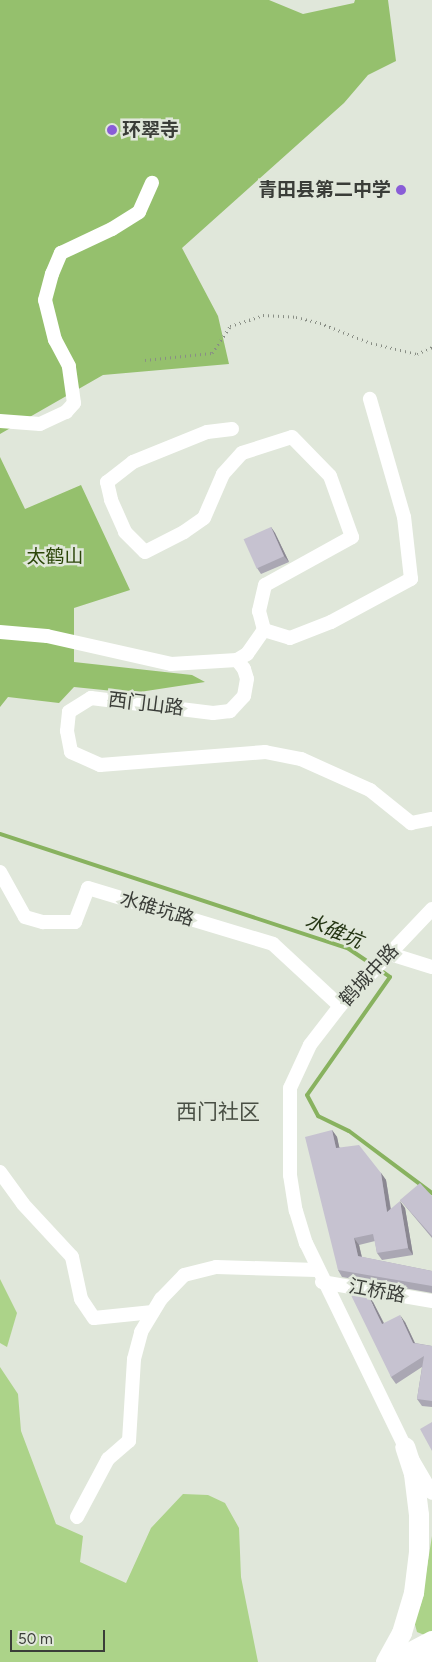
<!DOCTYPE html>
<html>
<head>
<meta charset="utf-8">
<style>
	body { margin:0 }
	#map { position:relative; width:432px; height:1662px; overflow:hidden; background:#e0e7da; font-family:Figtree,"Noto Sans SC",sans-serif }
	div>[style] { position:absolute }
	.green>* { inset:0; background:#acd389 }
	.forest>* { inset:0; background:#95c06d }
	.stream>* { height:4px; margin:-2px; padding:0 2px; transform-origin:2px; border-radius:2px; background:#88b25f }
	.path>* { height:2.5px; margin-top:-1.25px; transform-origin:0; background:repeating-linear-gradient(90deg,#898e85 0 1px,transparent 0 5px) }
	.minor>* { height:14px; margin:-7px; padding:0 7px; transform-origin:7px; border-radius:7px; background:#fff }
	.highway>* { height:20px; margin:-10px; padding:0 10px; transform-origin:10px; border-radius:10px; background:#fff }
	.wall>* { inset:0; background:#aaa7b3 }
	.shaded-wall>* { inset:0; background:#8b8892 }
	.building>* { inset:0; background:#c6c2d0; transform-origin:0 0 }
	.dots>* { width:14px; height:14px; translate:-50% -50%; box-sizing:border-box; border:2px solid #e0e7da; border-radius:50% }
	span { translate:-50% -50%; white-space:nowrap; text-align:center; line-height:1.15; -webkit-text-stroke:5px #e0e7da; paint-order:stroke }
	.poi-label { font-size:19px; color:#3a3d38; font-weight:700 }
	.left { translate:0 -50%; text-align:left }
	.right { translate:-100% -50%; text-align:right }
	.park-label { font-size:19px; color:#2b4609 }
	.street-label { font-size:19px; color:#3a3d38 }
	.water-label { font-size:20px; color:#253614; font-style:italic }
	.quarter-label { font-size:21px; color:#494f44 }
	.scale { position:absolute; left:10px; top:1630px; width:95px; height:22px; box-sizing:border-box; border:2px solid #3a3d38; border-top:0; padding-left:6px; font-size:15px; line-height:18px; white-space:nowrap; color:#3a3d38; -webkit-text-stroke:4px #e0e7da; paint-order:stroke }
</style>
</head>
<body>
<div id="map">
	<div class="green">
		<i style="clip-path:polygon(0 1279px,17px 1313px,7px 1347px,0 1343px)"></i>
		<i style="clip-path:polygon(0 1367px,18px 1394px,21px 1431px,56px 1524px,83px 1536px,80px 1562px,126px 1583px,151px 1528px,183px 1494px,208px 1495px,225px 1503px,239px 1528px,241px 1577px,258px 1662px,0 1662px)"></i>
		<i style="clip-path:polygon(432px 1536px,432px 1634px,427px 1636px,417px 1632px,414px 1621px,421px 1604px)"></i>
	</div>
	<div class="forest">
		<i style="clip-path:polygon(0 0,269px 0,303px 14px,354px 3px,355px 0,388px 0,396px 61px,368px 75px,344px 103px,182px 248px,218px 316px,229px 364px,103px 375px,0 434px)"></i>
		<i style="clip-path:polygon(0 457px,25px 509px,81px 485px,130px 590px,74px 608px,74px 662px,192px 675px,205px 682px,133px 693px,74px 687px,59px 703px,8px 697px,0 707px)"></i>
	</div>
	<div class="stream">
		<i style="left:0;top:834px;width:367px;rotate:18.2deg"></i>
		<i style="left:349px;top:949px;width:30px;rotate:34deg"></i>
		<i style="left:380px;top:970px;width:12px;rotate:35deg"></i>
		<i style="left:390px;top:977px;width:144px;rotate:125.1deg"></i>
		<i style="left:307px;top:1095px;width:24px;rotate:62deg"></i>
		<i style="left:318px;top:1116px;width:34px;rotate:26deg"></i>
		<i style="left:349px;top:1131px;width:104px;rotate:36.8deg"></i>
	</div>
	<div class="path">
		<i style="left:145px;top:360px;width:67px;rotate:-6deg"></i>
		<i style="left:212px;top:353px;width:32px;rotate:-56deg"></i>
		<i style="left:230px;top:326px;width:35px;rotate:-18deg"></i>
		<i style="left:263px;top:315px;width:33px;rotate:3deg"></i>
		<i style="left:296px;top:317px;width:25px;rotate:14deg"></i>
		<i style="left:320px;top:323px;width:55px;rotate:21.4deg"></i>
		<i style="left:371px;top:343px;width:47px;rotate:13.4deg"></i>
		<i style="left:417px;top:354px;width:17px;rotate:-25deg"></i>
	</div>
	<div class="minor">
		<i style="left:0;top:421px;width:40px;rotate:4.3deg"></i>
		<i style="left:40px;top:424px;width:29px;rotate:-25deg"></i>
		<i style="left:66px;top:412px;width:12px;rotate:-48deg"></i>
		<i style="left:74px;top:403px;width:37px;rotate:-98deg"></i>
		<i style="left:69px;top:366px;width:30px;rotate:-118deg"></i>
		<i style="left:55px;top:340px;width:41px;rotate:-104deg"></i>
		<i style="left:45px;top:300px;width:27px;rotate:-75deg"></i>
		<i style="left:52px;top:274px;width:23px;rotate:-67deg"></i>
		<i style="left:61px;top:253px;width:56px;rotate:-25.2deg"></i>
		<i style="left:112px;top:229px;width:32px;rotate:-32deg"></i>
		<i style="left:139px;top:212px;width:32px;rotate:-66deg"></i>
		<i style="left:232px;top:429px;width:25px;rotate:173deg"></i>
		<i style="left:207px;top:432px;width:80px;rotate:157.9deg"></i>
		<i style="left:133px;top:462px;width:33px;rotate:142deg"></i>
		<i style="left:107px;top:482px;width:18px;rotate:77deg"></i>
		<i style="left:111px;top:500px;width:35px;rotate:66deg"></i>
		<i style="left:125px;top:532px;width:28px;rotate:45deg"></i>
		<i style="left:145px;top:552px;width:44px;rotate:-27.1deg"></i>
		<i style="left:184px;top:532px;width:24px;rotate:-35deg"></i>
		<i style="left:204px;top:518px;width:48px;rotate:-66.6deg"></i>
		<i style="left:223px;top:474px;width:28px;rotate:-48deg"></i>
		<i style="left:242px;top:453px;width:52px;rotate:-17.7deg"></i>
		<i style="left:292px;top:437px;width:54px;rotate:45.7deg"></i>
		<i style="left:330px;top:476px;width:65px;rotate:70.2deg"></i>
		<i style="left:352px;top:537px;width:99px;rotate:151.1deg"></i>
		<i style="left:265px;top:585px;width:27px;rotate:103deg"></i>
		<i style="left:259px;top:611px;width:20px;rotate:75deg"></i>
		<i style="left:264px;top:630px;width:27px;rotate:17deg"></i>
		<i style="left:290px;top:638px;width:44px;rotate:-21.3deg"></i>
		<i style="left:331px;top:622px;width:91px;rotate:-28.3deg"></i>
		<i style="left:411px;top:579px;width:62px;rotate:-96.4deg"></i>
		<i style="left:404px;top:517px;width:123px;rotate:-106.1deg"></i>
		<i style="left:0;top:632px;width:47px;rotate:4.9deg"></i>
		<i style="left:47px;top:636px;width:127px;rotate:12.7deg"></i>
		<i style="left:171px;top:664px;width:66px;rotate:-3.5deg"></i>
		<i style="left:237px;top:660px;width:11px;rotate:52deg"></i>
		<i style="left:244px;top:669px;width:10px;rotate:73deg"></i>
		<i style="left:247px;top:679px;width:17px;rotate:100deg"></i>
		<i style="left:244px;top:696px;width:21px;rotate:133deg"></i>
		<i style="left:230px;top:711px;width:17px;rotate:173deg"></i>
		<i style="left:213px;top:713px;width:123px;rotate:-173deg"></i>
		<i style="left:91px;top:698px;width:26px;rotate:148deg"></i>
		<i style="left:69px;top:712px;width:19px;rotate:96deg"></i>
		<i style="left:67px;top:731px;width:21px;rotate:79deg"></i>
		<i style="left:71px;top:752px;width:32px;rotate:24deg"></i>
		<i style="left:100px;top:765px;width:166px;rotate:-4.5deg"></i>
		<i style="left:265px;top:752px;width:37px;rotate:11deg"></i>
		<i style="left:301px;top:759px;width:76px;rotate:24.2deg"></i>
		<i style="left:370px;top:790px;width:53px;rotate:38.8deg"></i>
		<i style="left:411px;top:823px;width:21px;rotate:-11deg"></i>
		<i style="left:237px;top:660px;width:12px;rotate:-31deg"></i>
		<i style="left:247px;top:654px;width:29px;rotate:-55deg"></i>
		<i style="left:0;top:872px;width:51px;rotate:60.9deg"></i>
		<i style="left:25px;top:917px;width:19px;rotate:16deg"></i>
		<i style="left:43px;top:922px;width:32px"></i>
		<i style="left:75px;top:922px;width:36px;rotate:-69deg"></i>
		<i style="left:88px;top:888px;width:193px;rotate:16.8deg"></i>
		<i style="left:273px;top:944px;width:91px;rotate:42.8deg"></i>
		<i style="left:432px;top:909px;width:134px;rotate:133.5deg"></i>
		<i style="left:340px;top:1006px;width:49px;rotate:127.6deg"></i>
		<i style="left:310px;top:1045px;width:47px;rotate:114.9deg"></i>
		<i style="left:290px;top:1088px;width:87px;rotate:90deg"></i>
		<i style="left:290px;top:1175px;width:36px;rotate:81deg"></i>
		<i style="left:296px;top:1211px;width:34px;rotate:73deg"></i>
		<i style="left:306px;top:1243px;width:227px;rotate:64.1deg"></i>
		<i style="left:405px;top:1447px;width:53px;rotate:59.6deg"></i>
		<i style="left:387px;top:953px;width:47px;rotate:17.3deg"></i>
		<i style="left:0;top:1172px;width:39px;rotate:54deg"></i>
		<i style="left:23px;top:1204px;width:72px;rotate:47.2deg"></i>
		<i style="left:72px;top:1257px;width:43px;rotate:77.9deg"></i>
		<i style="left:81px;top:1299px;width:23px;rotate:56deg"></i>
		<i style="left:94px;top:1318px;width:59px;rotate:-5.8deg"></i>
		<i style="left:322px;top:1282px;width:112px;rotate:9.8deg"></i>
		<i style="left:77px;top:1517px;width:66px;rotate:-61.9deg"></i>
		<i style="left:108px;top:1459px;width:28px;rotate:-41deg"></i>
		<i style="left:129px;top:1441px;width:82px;rotate:-86.5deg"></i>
		<i style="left:134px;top:1359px;width:28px;rotate:-75deg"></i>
		<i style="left:141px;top:1332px;width:39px;rotate:-59deg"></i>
		<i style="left:161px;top:1299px;width:33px;rotate:-46deg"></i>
		<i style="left:184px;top:1275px;width:33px;rotate:-14deg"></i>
		<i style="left:216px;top:1267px;width:101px;rotate:1.7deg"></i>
	</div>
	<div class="highway">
		<i style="left:386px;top:1662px;width:33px;rotate:-61deg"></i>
		<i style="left:402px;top:1633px;width:42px;rotate:-73.3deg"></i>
		<i style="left:414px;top:1593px;width:41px;rotate:-83deg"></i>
		<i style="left:419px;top:1552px;width:37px;rotate:-90deg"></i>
		<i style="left:419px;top:1515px;width:41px;rotate:-97deg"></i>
		<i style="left:414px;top:1474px;width:28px;rotate:-108deg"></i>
		<i style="left:392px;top:1662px;width:45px;rotate:-27.7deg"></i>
		<i style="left:406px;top:1662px;width:26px;rotate:-4deg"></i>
	</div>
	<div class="wall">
		<i style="clip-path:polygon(271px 527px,275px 533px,289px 562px,261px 574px,257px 568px)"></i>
		<i style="clip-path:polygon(332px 1130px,337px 1137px,339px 1147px,381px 1173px,386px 1180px,391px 1209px,405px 1208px,413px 1255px,382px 1260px,377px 1253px,375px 1241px,359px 1245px,362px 1257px,432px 1271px,432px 1293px,342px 1277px,338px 1270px)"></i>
		<i style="clip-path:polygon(432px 1196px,432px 1238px,406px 1207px,400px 1200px)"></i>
		<i style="clip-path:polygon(372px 1300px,384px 1323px,405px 1322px,415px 1343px,432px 1346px,432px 1407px,422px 1406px,417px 1399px,422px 1367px,396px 1384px,391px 1377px)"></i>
	</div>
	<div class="shaded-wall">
		<i style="clip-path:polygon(271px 527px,275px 533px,289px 562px,284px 556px)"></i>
		<i style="clip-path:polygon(332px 1130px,337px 1137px,341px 1155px,336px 1148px)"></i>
		<i style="clip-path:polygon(381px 1173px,386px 1180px,392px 1219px,387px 1212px)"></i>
		<i style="clip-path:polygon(400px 1201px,405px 1208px,413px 1255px,408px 1248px)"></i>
		<i style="clip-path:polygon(354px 1238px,359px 1245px,363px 1263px,358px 1256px)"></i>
		<i style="clip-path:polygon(367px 1293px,372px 1300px,387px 1330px,382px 1324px)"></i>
		<i style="clip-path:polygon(400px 1315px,405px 1322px,418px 1350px,413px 1343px)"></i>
	</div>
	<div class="building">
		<i style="left:271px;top:527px;width:32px;height:30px;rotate:66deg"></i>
		<i style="clip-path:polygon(332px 1130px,336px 1148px,359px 1145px,381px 1173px,387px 1212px,400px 1201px,408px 1248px,377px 1253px,373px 1234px,354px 1238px,358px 1256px,432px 1271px,432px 1286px,338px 1270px,305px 1137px)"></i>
		<i style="clip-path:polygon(420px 1183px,432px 1196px,432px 1236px,400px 1200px)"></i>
		<i style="clip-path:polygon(348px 1289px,367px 1293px,382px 1324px,400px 1315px,413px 1343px,432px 1346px,432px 1401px,417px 1399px,424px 1356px,391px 1377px)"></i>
		<i style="clip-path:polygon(432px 1422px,432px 1451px,420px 1429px)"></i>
	</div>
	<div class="dots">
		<i style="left:112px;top:130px;background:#895dd7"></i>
		<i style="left:401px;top:190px;background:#895dd7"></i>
	</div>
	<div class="poi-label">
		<span class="left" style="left:122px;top:130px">环翠寺</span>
		<span class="right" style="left:391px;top:190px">青田县第二中学</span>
	</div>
	<div class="park-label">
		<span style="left:55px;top:557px">太鹤山</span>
	</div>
	<div class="street-label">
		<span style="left:146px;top:704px;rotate:7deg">西门山路</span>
		<span style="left:157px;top:909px;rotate:17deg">水碓坑路</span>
		<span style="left:369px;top:975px;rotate:-47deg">鹤城中路</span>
		<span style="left:377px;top:1291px;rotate:10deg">江桥路</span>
	</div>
	<div class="water-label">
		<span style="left:334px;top:931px;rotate:22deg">水碓坑</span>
	</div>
	<div class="quarter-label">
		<span style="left:218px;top:1112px">西门社区</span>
	</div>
	<div class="scale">50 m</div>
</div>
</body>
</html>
